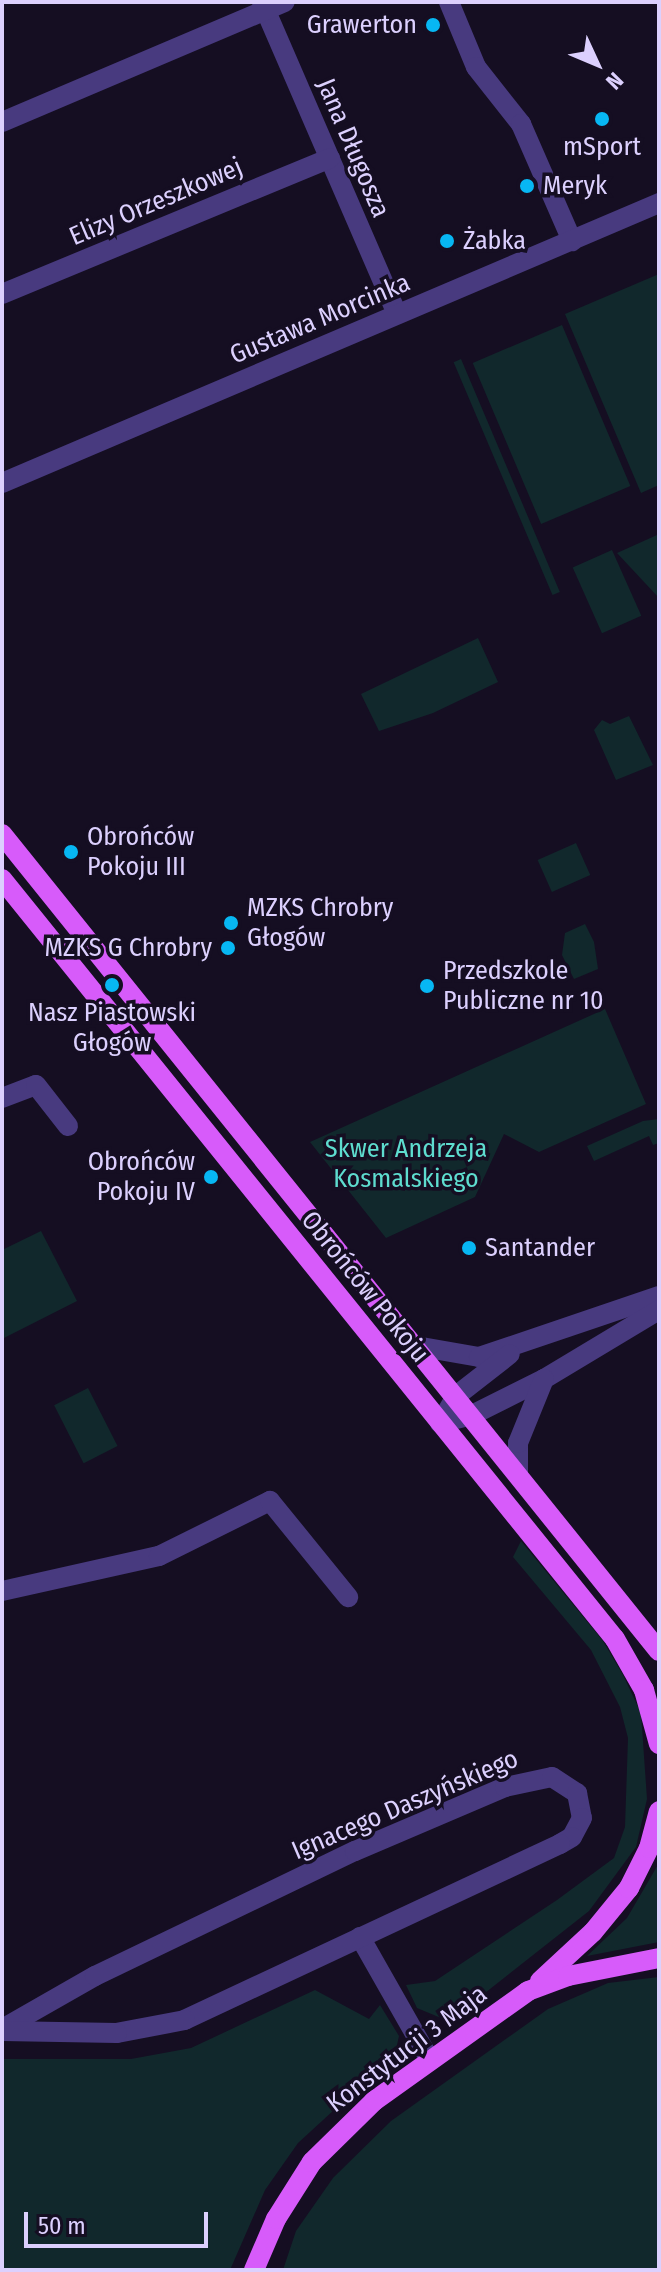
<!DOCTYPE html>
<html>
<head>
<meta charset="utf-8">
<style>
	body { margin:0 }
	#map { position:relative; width:661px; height:2272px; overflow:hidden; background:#150e22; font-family:"Fira Sans Condensed",sans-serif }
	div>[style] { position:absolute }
	.green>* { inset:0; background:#11282c; transform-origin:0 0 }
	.minor>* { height:20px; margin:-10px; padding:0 10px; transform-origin:10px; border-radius:10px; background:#483a7f }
	.major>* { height:20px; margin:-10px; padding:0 10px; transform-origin:10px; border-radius:10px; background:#d75bfa }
	.dots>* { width:22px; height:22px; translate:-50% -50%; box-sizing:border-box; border:4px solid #150e22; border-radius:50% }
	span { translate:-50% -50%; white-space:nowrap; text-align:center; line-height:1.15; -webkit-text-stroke:7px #150e22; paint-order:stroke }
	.poi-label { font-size:26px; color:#dcd0fe }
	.right { translate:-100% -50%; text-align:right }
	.left { translate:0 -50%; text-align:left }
	.street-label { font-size:26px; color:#dcd0fe }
	.park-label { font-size:26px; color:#5edccf }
	.frame { position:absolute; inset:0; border:4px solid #dcd0fe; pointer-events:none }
	.north { position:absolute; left:557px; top:24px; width:80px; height:80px; -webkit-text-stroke:6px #150e22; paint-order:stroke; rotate:134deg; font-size:22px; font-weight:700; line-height:32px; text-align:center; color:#dcd0fe }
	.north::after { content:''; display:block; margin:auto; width:28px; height:36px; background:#dcd0fe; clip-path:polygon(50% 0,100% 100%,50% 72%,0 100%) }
	.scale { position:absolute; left:24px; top:2212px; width:184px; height:36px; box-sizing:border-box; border:4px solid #dcd0fe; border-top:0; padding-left:10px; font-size:24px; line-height:28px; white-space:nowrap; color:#dcd0fe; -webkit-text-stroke:6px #150e22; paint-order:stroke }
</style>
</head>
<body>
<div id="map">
	<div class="green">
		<i style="clip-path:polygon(659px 274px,659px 485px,641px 493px,565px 314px)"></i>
		<i style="left:562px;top:325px;width:175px;height:97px;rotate:67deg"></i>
		<i style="left:461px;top:359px;width:253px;height:8px;rotate:67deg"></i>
		<i style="clip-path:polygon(657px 535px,659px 590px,659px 598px,617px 553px)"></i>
		<i style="left:612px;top:550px;width:72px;height:43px;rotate:66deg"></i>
		<i style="clip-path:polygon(478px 638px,498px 682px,433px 713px,379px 731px,361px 694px)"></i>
		<i style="clip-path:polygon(629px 716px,653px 765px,616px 780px,594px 730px,602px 720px,610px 724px)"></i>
		<i style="left:576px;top:843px;width:35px;height:42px;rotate:66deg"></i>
		<i style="clip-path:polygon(585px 924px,594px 942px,598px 969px,574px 979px,562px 955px,565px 933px)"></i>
		<i style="clip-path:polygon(605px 1009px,646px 1104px,539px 1152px,504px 1134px,475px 1197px,386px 1238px,310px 1142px)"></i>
		<i style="clip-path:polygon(659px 1119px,659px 1143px,653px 1145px,649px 1136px,594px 1161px,587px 1146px,643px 1121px)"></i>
		<i style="clip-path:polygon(41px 1231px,77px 1301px,2px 1339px,2px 1250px)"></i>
		<i style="left:88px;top:1388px;width:65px;height:38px;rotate:63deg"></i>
		<i style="clip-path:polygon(521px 1541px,603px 1641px,623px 1675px,641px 1713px,647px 1799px,636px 1847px,589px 1911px,457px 2015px,441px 2018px,417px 2008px,406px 1985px,435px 1981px,557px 1900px,614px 1858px,625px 1827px,628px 1738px,620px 1707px,591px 1650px,513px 1557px)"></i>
		<i style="clip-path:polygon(659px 1863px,659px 1942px,587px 1956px,627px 1918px)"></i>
		<i style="clip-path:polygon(659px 1977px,659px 2270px,283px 2270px,296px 2231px,333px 2178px,391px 2121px,548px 2009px,608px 1983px)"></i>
		<i style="clip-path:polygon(315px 1990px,369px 2019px,380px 2005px,399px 2036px,395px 2054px,298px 2143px,265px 2190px,230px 2270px,2px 2270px,2px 2059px,131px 2059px,191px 2048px)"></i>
	</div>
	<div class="minor">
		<i style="left:262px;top:2px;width:340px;rotate:66.6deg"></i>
		<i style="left:449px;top:2px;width:70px;rotate:67.4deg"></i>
		<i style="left:476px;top:67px;width:73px;rotate:51.7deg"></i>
		<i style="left:521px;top:124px;width:128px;rotate:66.4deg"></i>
		<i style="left:2px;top:122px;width:307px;rotate:-23deg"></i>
		<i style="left:2px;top:294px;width:355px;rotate:-22.5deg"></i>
		<i style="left:2px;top:483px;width:714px;rotate:-23.08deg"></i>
		<i style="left:2px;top:1098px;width:36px;rotate:-21deg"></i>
		<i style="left:36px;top:1085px;width:52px;rotate:52deg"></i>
		<i style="left:416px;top:1346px;width:64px;rotate:9.9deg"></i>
		<i style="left:479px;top:1357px;width:190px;rotate:-18.7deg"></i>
		<i style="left:448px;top:1410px;width:16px;rotate:-60deg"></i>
		<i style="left:456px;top:1396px;width:68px;rotate:-37.9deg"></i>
		<i style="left:440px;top:1423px;width:33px;rotate:-14deg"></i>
		<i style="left:472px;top:1415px;width:80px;rotate:-26.6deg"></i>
		<i style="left:544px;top:1379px;width:134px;rotate:-31deg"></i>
		<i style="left:518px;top:1475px;width:32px;rotate:-90deg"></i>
		<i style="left:518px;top:1443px;width:69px;rotate:-67.9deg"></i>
		<i style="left:2px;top:1591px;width:161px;rotate:-12.6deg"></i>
		<i style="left:159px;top:1556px;width:124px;rotate:-26.4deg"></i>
		<i style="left:270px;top:1501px;width:124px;rotate:50.9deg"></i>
		<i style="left:360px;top:1937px;width:142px;rotate:60.4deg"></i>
		<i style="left:2px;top:2029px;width:107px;rotate:-29.7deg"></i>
		<i style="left:95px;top:1976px;width:288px;rotate:-25.7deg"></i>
		<i style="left:355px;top:1851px;width:163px;rotate:-23.1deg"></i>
		<i style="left:505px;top:1787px;width:48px;rotate:-12deg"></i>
		<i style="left:552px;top:1777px;width:30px;rotate:33deg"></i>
		<i style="left:577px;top:1793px;width:25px;rotate:79deg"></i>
		<i style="left:582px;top:1818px;width:21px;rotate:118deg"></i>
		<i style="left:572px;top:1837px;width:14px;rotate:150deg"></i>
		<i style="left:560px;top:1844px;width:414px;rotate:154.9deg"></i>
		<i style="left:185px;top:2020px;width:69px;rotate:169.2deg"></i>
		<i style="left:117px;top:2033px;width:115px;rotate:-179deg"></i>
	</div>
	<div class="major">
		<i style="left:2px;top:834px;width:1048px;rotate:51.2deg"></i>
		<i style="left:2px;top:879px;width:976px;rotate:51.11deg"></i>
		<i style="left:615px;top:1639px;width:59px;rotate:60.4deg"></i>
		<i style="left:644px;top:1690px;width:56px;rotate:74.5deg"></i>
		<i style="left:540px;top:1981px;width:72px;rotate:-42.8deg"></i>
		<i style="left:593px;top:1932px;width:57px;rotate:-50.7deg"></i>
		<i style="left:629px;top:1888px;width:45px;rotate:-63.4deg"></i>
		<i style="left:649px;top:1848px;width:38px;rotate:-75deg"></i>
		<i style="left:254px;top:2270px;width:56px;rotate:-66.7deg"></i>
		<i style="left:276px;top:2219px;width:67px;rotate:-57.7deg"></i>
		<i style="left:312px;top:2162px;width:87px;rotate:-44.5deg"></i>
		<i style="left:374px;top:2101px;width:189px;rotate:-35.5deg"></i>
		<i style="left:528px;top:1991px;width:43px;rotate:-20.6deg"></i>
		<i style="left:568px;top:1976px;width:93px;rotate:-11.2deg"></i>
	</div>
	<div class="dots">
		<i style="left:433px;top:25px;background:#07b7f3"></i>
		<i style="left:602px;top:119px;background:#07b7f3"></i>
		<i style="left:527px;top:186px;background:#07b7f3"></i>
		<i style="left:447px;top:241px;background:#07b7f3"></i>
		<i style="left:71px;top:852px;background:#07b7f3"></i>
		<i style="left:231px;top:923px;background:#07b7f3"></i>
		<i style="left:228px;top:948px;background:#07b7f3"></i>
		<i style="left:112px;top:985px;background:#07b7f3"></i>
		<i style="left:427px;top:986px;background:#07b7f3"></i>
		<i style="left:211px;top:1177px;background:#07b7f3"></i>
		<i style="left:469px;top:1248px;background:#07b7f3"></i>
	</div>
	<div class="poi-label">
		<span class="right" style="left:417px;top:25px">Grawerton</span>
		<span style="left:602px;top:147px">mSport</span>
		<span class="left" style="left:543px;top:186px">Meryk</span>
		<span class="left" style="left:463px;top:241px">Żabka</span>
		<span class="left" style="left:87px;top:852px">Obrońców<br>Pokoju III</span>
		<span class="left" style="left:247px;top:923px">MZKS Chrobry<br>Głogów</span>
		<span class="right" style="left:212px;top:948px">MZKS G Chrobry</span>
		<span class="left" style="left:443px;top:986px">Przedszkole<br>Publiczne nr 10</span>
		<span style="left:112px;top:1028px">Nasz Piastowski<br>Głogów</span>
		<span class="right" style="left:195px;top:1177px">Obrońców<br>Pokoju IV</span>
		<span class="left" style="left:485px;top:1248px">Santander</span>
	</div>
	<div class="street-label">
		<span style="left:353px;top:148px;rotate:67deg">Jana Długosza</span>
		<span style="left:156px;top:202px;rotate:-23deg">Elizy Orzeszkowej</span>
		<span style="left:320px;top:319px;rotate:-23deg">Gustawa Morcinka</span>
		<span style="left:365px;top:1287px;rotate:51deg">Obrońców Pokoju</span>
		<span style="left:405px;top:1805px;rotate:-23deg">Ignacego Daszyńskiego</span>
		<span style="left:407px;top:2049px;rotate:-37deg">Konstytucji 3 Maja</span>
	</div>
	<div class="park-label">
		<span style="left:406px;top:1164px">Skwer Andrzeja<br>Kosmalskiego</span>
	</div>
	<div class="frame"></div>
	<div class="north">N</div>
	<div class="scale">50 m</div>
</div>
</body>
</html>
